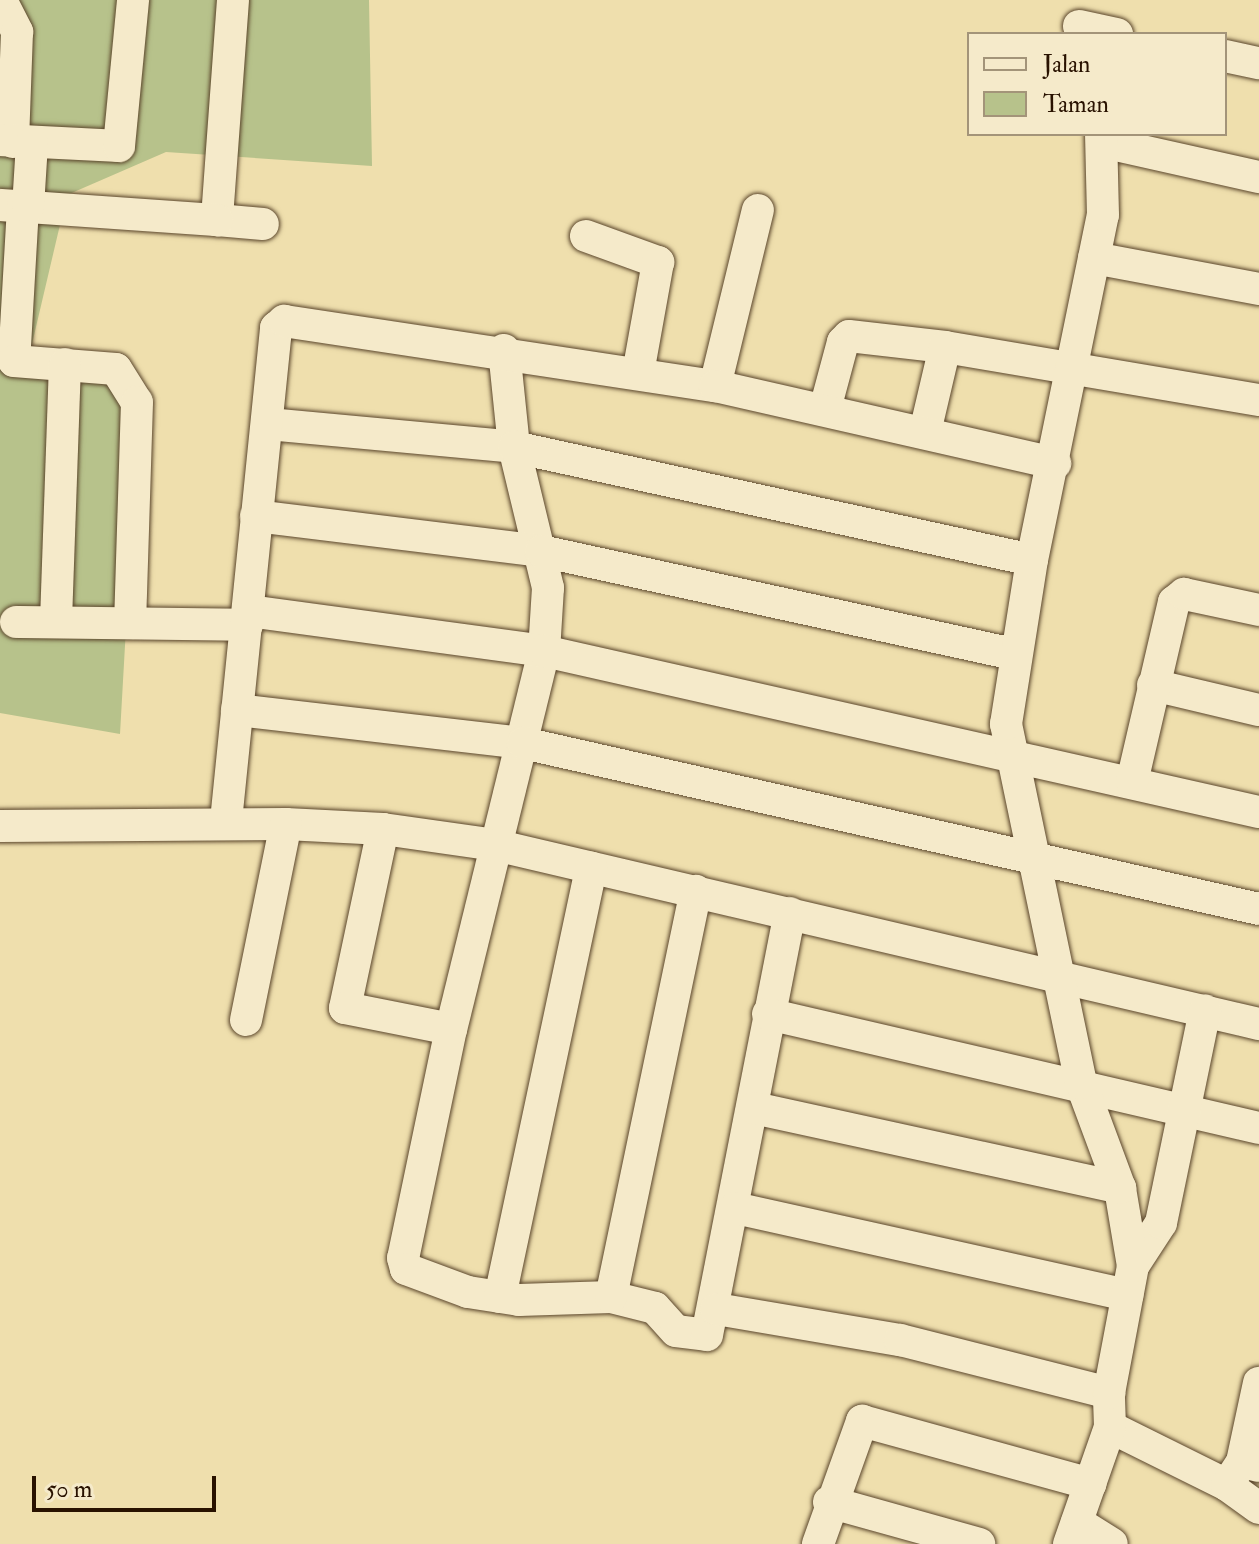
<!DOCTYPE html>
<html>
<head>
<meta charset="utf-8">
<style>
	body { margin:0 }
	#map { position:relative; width:1259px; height:1544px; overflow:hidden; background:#efdfad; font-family:"IM FELL Double Pica",serif }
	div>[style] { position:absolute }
	.green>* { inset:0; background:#b7c28b }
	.roads { filter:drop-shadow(0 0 2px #5a452b) drop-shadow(0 0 2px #5a452b) }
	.minor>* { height:32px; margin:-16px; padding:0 16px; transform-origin:16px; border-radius:16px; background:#f5eaca }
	span { translate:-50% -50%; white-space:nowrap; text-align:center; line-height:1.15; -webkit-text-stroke:6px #f5eaca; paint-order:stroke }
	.legend { position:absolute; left:967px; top:32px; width:260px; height:104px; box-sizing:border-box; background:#f5eaca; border:2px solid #a39479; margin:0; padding:10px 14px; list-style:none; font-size:24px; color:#291200 }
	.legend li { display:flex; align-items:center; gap:16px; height:40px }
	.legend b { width:40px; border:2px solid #a39479 }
	.scale { position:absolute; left:32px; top:1476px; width:184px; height:36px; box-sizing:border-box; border:4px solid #291200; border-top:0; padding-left:10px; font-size:24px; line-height:28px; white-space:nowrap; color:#291200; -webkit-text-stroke:6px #f5eaca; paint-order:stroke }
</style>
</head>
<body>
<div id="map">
	<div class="green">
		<i style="clip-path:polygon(0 0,369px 0,372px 166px,166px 152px,67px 195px,28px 361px,140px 380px,120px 734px,0 713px)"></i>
	</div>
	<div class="roads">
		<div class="minor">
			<i style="left:1px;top:0;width:36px;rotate:63deg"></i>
			<i style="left:17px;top:32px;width:110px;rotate:92.1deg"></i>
			<i style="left:233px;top:0;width:221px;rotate:94.2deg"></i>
			<i style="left:217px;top:220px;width:46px;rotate:5deg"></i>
			<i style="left:1079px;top:26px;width:39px;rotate:12deg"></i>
			<i style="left:1225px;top:56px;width:35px;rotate:12deg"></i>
			<i style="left:0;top:140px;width:119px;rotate:2.9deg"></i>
			<i style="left:119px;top:146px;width:147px;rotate:-84.5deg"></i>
			<i style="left:1102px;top:142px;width:161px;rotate:12.6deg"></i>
			<i style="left:0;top:205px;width:218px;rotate:4deg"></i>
			<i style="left:23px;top:207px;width:154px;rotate:93.3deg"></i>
			<i style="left:14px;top:361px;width:102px;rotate:4.5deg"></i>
			<i style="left:116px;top:369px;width:39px;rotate:58deg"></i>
			<i style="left:137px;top:402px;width:221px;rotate:91.8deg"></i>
			<i style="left:28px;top:207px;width:64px;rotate:-86.4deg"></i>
			<i style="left:586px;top:236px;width:77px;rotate:19.9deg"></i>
			<i style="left:658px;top:262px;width:113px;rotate:100.2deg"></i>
			<i style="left:1094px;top:258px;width:168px;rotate:10.6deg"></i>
			<i style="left:504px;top:350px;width:98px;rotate:84.1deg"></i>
			<i style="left:514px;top:447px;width:145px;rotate:76.4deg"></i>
			<i style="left:548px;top:588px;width:63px;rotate:93.6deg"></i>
			<i style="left:544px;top:651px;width:389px;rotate:103.8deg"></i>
			<i style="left:451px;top:1029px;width:234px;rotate:101.8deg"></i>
			<i style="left:403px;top:1258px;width:11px;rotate:75deg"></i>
			<i style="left:406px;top:1269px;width:66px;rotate:20.4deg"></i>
			<i style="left:468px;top:1292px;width:52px;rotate:8.9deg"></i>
			<i style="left:519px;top:1300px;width:92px;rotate:-1.9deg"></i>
			<i style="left:611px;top:1297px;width:45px;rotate:14deg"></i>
			<i style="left:655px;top:1308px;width:31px;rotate:48deg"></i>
			<i style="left:676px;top:1331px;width:31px;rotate:7deg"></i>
			<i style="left:707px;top:1335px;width:430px;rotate:-78.9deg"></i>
			<i style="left:715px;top:386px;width:181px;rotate:-76.3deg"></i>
			<i style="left:825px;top:409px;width:69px;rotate:-75deg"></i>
			<i style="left:843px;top:342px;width:8px;rotate:-45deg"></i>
			<i style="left:849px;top:336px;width:97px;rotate:6.5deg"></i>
			<i style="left:268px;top:424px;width:247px;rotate:5.3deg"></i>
			<i style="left:514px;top:447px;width:530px;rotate:12.31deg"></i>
			<i style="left:925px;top:432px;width:87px;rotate:-76.8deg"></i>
			<i style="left:945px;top:347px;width:318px;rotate:9.6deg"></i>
			<i style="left:256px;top:516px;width:287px;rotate:7deg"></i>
			<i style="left:541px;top:551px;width:486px;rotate:12.3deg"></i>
			<i style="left:249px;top:611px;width:298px;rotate:7.7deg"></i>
			<i style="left:544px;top:651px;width:733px;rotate:12.69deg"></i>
			<i style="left:56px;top:621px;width:257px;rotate:-88deg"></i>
			<i style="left:16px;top:622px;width:231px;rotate:0.7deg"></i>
			<i style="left:1153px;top:685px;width:109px;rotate:13.3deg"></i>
			<i style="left:237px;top:710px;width:288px;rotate:6.6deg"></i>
			<i style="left:523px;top:743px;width:754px;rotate:12.71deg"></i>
			<i style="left:1132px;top:782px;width:185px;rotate:-76.9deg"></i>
			<i style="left:1174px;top:602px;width:13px;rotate:-39deg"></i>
			<i style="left:1184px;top:594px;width:77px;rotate:12deg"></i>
			<i style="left:226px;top:821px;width:496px;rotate:-84.2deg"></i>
			<i style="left:276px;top:328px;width:11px;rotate:-41deg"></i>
			<i style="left:284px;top:321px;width:436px;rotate:8.6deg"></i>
			<i style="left:715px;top:386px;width:349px;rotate:12.8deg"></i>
			<i style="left:0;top:826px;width:286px;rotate:-0.4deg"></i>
			<i style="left:286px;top:824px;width:97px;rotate:3deg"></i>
			<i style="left:383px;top:829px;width:113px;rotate:8.1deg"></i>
			<i style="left:495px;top:845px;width:785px;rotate:13.19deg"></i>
			<i style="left:383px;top:829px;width:183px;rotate:102deg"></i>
			<i style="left:345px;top:1008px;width:108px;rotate:11.2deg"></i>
			<i style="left:768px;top:1014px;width:504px;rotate:13.07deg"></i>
			<i style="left:246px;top:1020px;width:200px;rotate:-78.5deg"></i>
			<i style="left:754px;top:1108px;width:375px;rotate:12.3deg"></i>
			<i style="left:735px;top:1208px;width:402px;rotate:12.5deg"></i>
			<i style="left:1133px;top:1266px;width:51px;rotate:-56.9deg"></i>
			<i style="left:1161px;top:1223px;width:217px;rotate:-78.3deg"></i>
			<i style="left:500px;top:1297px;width:439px;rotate:-78deg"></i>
			<i style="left:611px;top:1297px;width:415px;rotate:-78.2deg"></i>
			<i style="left:716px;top:1309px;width:187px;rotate:9.6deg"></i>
			<i style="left:900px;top:1340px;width:216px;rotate:14.2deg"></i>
			<i style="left:1110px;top:1427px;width:131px;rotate:26.4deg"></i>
			<i style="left:1227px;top:1485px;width:27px;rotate:-57deg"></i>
			<i style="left:1242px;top:1462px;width:17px;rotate:13deg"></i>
			<i style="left:1242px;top:1462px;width:81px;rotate:-77.9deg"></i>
			<i style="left:1227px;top:1485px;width:39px;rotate:36deg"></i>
			<i style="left:829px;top:1502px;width:156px;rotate:15.6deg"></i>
			<i style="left:1077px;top:1522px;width:41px;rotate:32.2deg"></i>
			<i style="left:818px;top:1544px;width:131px;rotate:-70.3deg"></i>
			<i style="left:862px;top:1421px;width:237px;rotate:15.4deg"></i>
			<i style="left:1069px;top:1544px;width:124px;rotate:-70.7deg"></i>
			<i style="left:1110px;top:1427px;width:34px;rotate:-92deg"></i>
			<i style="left:1109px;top:1393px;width:129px;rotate:-79.3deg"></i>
			<i style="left:1133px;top:1266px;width:79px;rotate:-99.5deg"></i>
			<i style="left:1120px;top:1188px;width:112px;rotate:-110.4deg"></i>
			<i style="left:1081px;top:1083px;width:367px;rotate:-101.8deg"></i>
			<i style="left:1006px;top:724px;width:166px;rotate:-81deg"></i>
			<i style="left:1032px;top:560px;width:352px;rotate:-78.4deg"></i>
			<i style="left:1103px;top:215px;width:81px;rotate:-91.4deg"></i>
		</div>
	</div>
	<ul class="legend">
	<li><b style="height:10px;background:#f5eaca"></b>Jalan</li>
	<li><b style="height:22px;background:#b7c28b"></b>Taman</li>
	</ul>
	<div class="scale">50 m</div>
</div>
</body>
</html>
